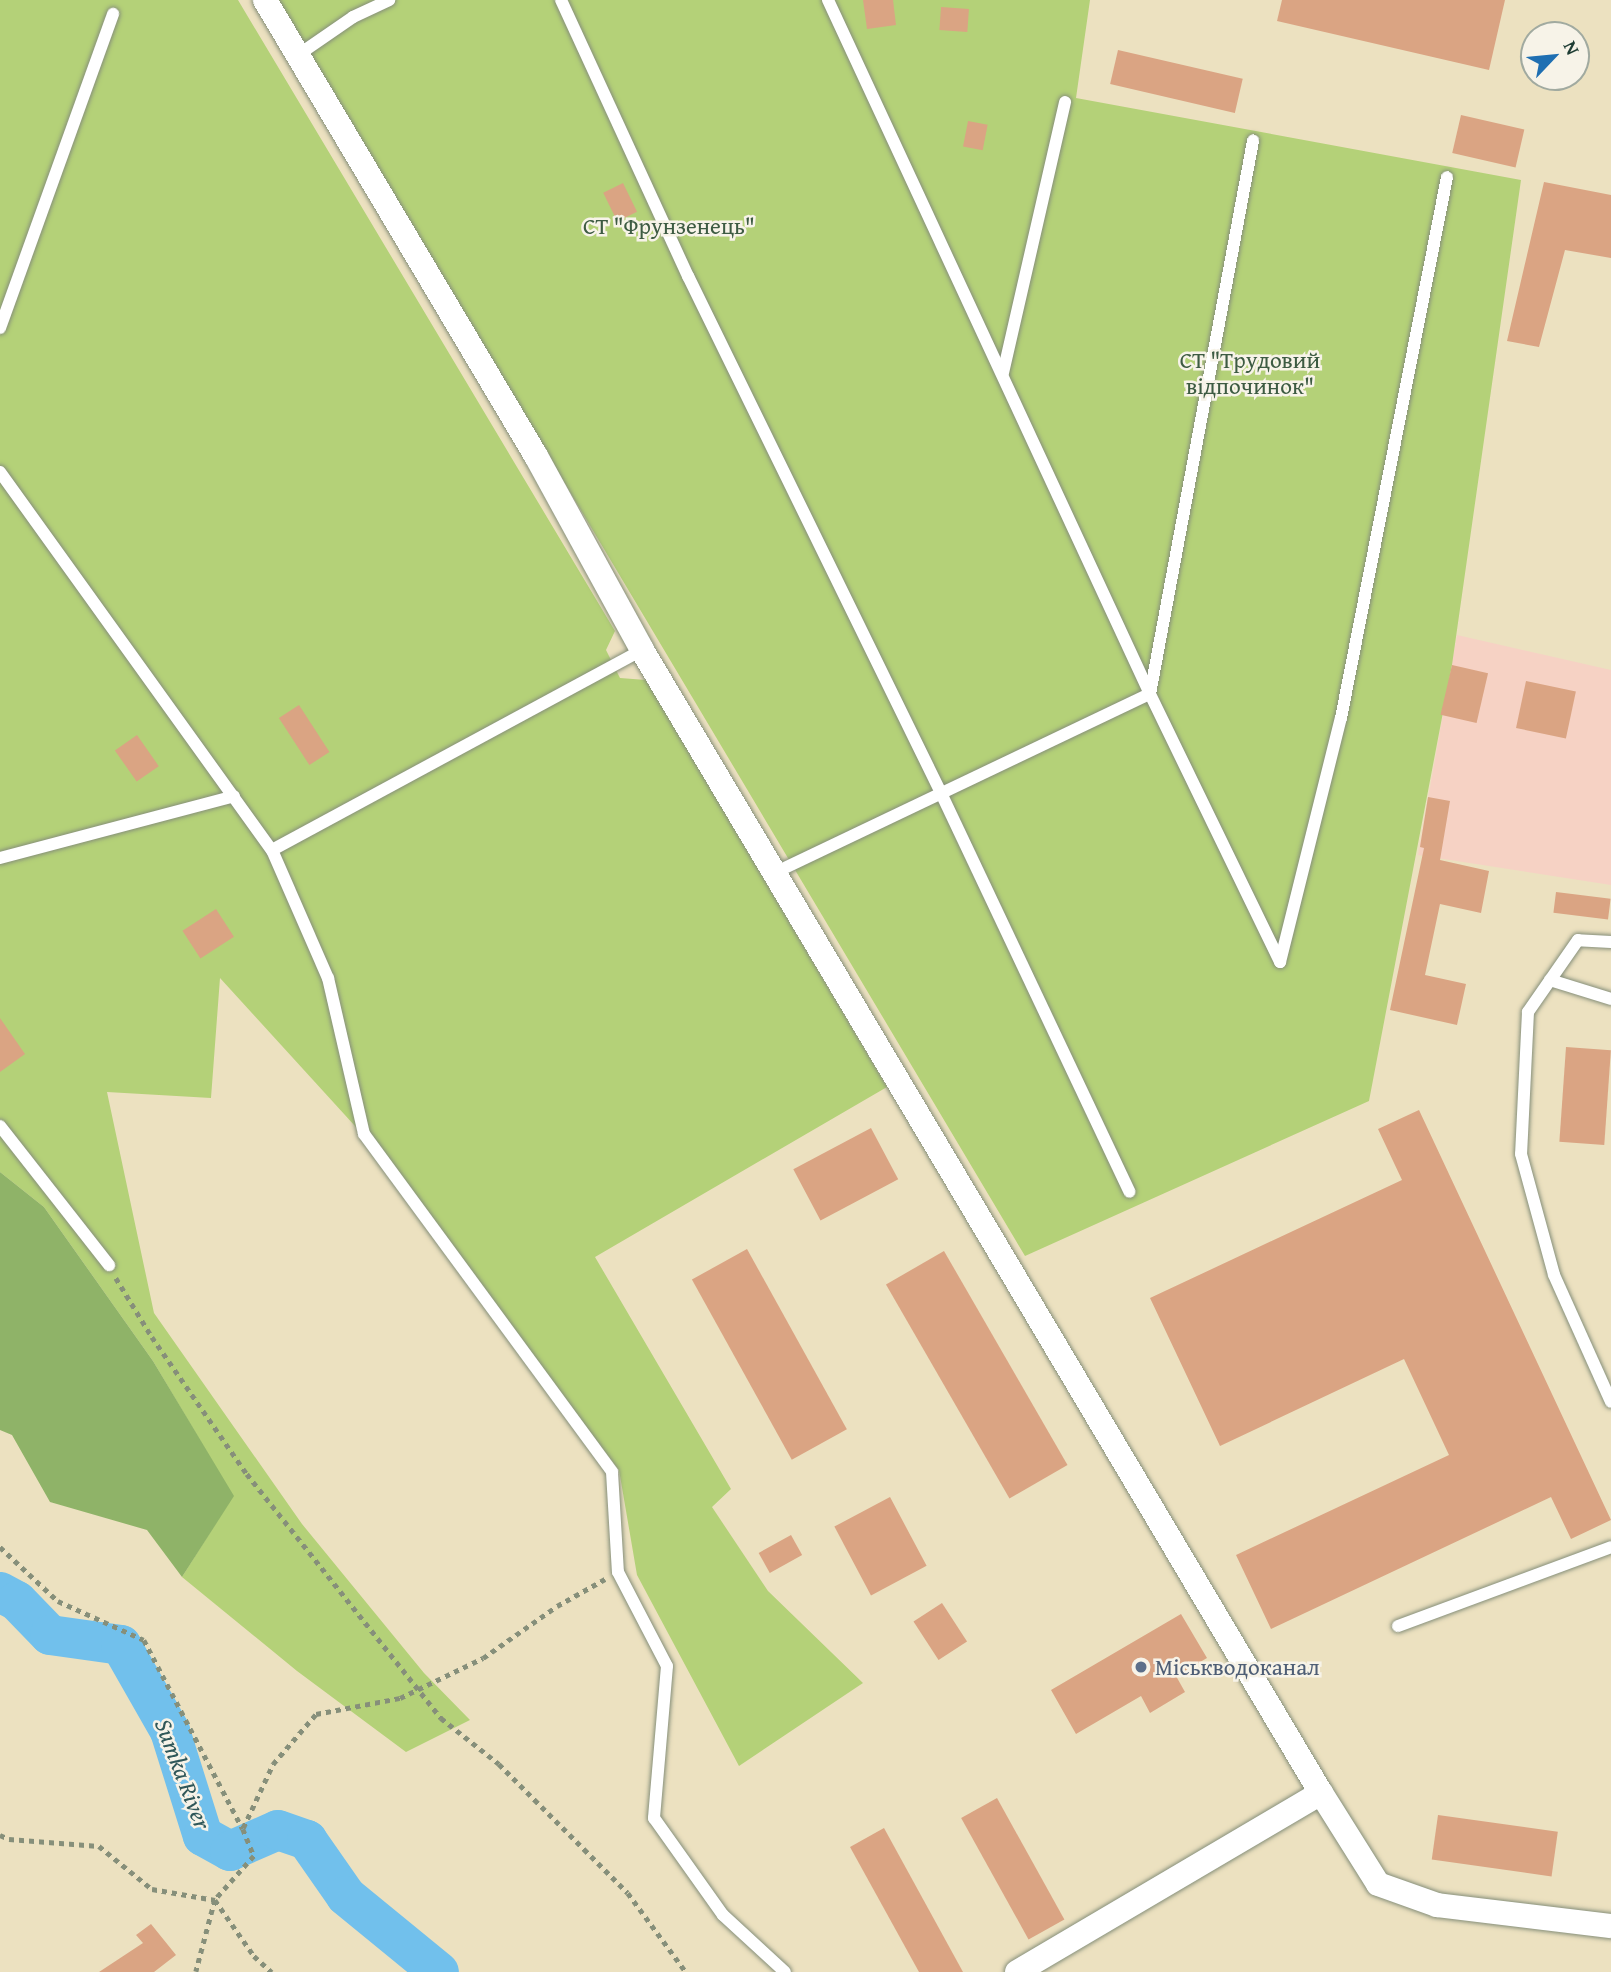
<!DOCTYPE html>
<html>
<head>
<meta charset="utf-8">
<style>
	body { margin:0 }
	#map { position:relative; width:1611px; height:1972px; overflow:hidden; background:#ece1c0; font-family:"Gentium Book Plus",serif }
	div>[style] { position:absolute }
	.built>* { inset:0; background:#f6d2c4 }
	.green>* { inset:0; background:#b4d178 }
	.forest>* { inset:0; background:#8fb368 }
	.river>* { height:40px; margin:-20px; padding:0 20px; transform-origin:20px; border-radius:20px; background:#71c0ec }
	.building>* { inset:0; background:#daa483; transform-origin:0 0 }
	.path>* { height:4.5px; margin-top:-2.25px; transform-origin:0; background:repeating-linear-gradient(90deg,#868f7a 0 5px,transparent 0 10px) }
	.roads { filter:drop-shadow(0 0 2px #868f7a) drop-shadow(0 0 2px #868f7a) }
	.lane>* { height:12px; margin:-6px; padding:0 6px; transform-origin:6px; border-radius:6px; background:#fff }
	.street>* { height:24px; margin:-12px; padding:0 12px; transform-origin:12px; border-radius:12px; background:#fff }
	.dots>* { width:19px; height:19px; translate:-50% -50%; box-sizing:border-box; border:4px solid #f7f3e8; border-radius:50% }
	span { translate:-50% -50%; white-space:nowrap; text-align:center; line-height:1.15; -webkit-text-stroke:5px #f7f3e8; paint-order:stroke }
	.park-label { font-size:23px; color:#3d5b42 }
	.service-label { font-size:23px; color:#4e5e75 }
	.left { translate:0 -50%; text-align:left }
	.water-label { font-size:24px; color:#2f5759; font-style:italic }
	.north { position:absolute; left:1520px; top:21px; width:70px; height:70px; box-sizing:border-box; background:#f7f3e8; border:2px solid #a1aaa0; border-radius:50%; rotate:64deg; font-size:19px; font-weight:700; line-height:28px; text-align:center; color:#1f3d34 }
	.north::after { content:''; display:block; margin:auto; width:24px; height:32px; background:#1f6fb2; clip-path:polygon(50% 0,100% 100%,50% 72%,0 100%) }
</style>
</head>
<body>
<div id="map">
	<div class="built">
		<i style="clip-path:polygon(1457px 635px,1611px 670px,1611px 885px,1418px 855px)"></i>
	</div>
	<div class="green">
		<i style="clip-path:polygon(0 0,238px 0,615px 631px,606px 650px,620px 678px,646px 680px,887px 1087px,595px 1257px,731px 1489px,712px 1507px,768px 1591px,863px 1683px,739px 1766px,637px 1575px,619px 1470px,365px 1137px,220px 978px,211px 1098px,107px 1092px,154px 1313px,302px 1524px,424px 1673px,470px 1720px,406px 1752px,297px 1671px,182px 1577px,233px 1496px,153px 1361px,44px 1207px,0 1172px)"></i>
		<i style="clip-path:polygon(277px 0,1090px 0,1076px 98px,1521px 180px,1452px 665px,1369px 1101px,1025px 1256px)"></i>
	</div>
	<div class="forest">
		<i style="clip-path:polygon(0 1172px,44px 1207px,153px 1361px,234px 1496px,182px 1577px,147px 1530px,50px 1502px,12px 1435px,0 1430px)"></i>
	</div>
	<div class="river">
		<i style="left:0;top:1592px;width:19px;rotate:28deg"></i>
		<i style="left:17px;top:1601px;width:47px;rotate:45.9deg"></i>
		<i style="left:50px;top:1635px;width:72px;rotate:8deg"></i>
		<i style="left:121px;top:1645px;width:99px;rotate:60.3deg"></i>
		<i style="left:170px;top:1731px;width:110px;rotate:72.6deg"></i>
		<i style="left:203px;top:1836px;width:31px;rotate:29deg"></i>
		<i style="left:230px;top:1851px;width:52px;rotate:-23.6deg"></i>
		<i style="left:278px;top:1830px;width:31px;rotate:19deg"></i>
		<i style="left:307px;top:1840px;width:68px;rotate:55.1deg"></i>
		<i style="left:346px;top:1896px;width:120px;rotate:39.3deg"></i>
	</div>
	<div class="building">
		<i style="clip-path:polygon(863px 0,893px 0,896px 25px,867px 29px)"></i>
		<i style="clip-path:polygon(1282px 0,1505px 0,1489px 70px,1277px 21px)"></i>
		<i style="left:941px;top:7px;width:28px;height:23px;rotate:4deg"></i>
		<i style="left:1118px;top:50px;width:128px;height:35px;rotate:13deg"></i>
		<i style="left:1461px;top:115px;width:65px;height:39px;rotate:13deg"></i>
		<i style="left:968px;top:121px;width:20px;height:26px;rotate:11deg"></i>
		<i style="clip-path:polygon(1544px 182px,1611px 195px,1611px 258px,1565px 250px,1539px 347px,1507px 341px)"></i>
		<i style="left:623px;top:183px;width:32px;height:22px;rotate:64deg"></i>
		<i style="left:1452px;top:665px;width:37px;height:51px;rotate:13deg"></i>
		<i style="left:1526px;top:681px;width:51px;height:48px;rotate:12deg"></i>
		<i style="left:299px;top:705px;width:56px;height:24px;rotate:57deg"></i>
		<i style="left:137px;top:735px;width:38px;height:27px;rotate:55deg"></i>
		<i style="clip-path:polygon(1428px 797px,1450px 801px,1440px 860px,1489px 871px,1481px 913px,1440px 904px,1425px 975px,1466px 984px,1457px 1025px,1390px 1010px,1424px 848px,1420px 847px)"></i>
		<i style="left:1556px;top:892px;width:55px;height:21px;rotate:7deg"></i>
		<i style="left:216px;top:909px;width:33px;height:40px;rotate:57deg"></i>
		<i style="clip-path:polygon(0 1018px,25px 1054px,0 1072px)"></i>
		<i style="left:1566px;top:1047px;width:45px;height:95px;rotate:4deg"></i>
		<i style="clip-path:polygon(1419px 1110px,1611px 1520px,1571px 1539px,1551px 1497px,1271px 1629px,1236px 1555px,1449px 1455px,1404px 1359px,1220px 1446px,1150px 1298px,1402px 1180px,1378px 1129px)"></i>
		<i style="left:871px;top:1128px;width:58px;height:88px;rotate:62deg"></i>
		<i style="left:747px;top:1249px;width:206px;height:63px;rotate:61deg"></i>
		<i style="left:944px;top:1251px;width:247px;height:67px;rotate:60deg"></i>
		<i style="left:890px;top:1497px;width:78px;height:63px;rotate:62deg"></i>
		<i style="left:791px;top:1535px;width:23px;height:37px;rotate:61deg"></i>
		<i style="left:942px;top:1603px;width:46px;height:34px;rotate:57deg"></i>
		<i style="clip-path:polygon(1181px 1614px,1207px 1658px,1176px 1676px,1185px 1692px,1150px 1713px,1141px 1696px,1076px 1734px,1051px 1690px)"></i>
		<i style="left:997px;top:1798px;width:139px;height:41px;rotate:61deg"></i>
		<i style="left:1438px;top:1815px;width:121px;height:45px;rotate:8deg"></i>
		<i style="clip-path:polygon(884px 1828px,963px 1972px,919px 1972px,850px 1847px)"></i>
		<i style="clip-path:polygon(151px 1924px,176px 1955px,154px 1972px,99px 1972px,143px 1943px,136px 1935px)"></i>
	</div>
	<div class="path">
		<i style="left:116px;top:1278px;width:69px;rotate:58.6deg"></i>
		<i style="left:152px;top:1337px;width:167px;rotate:55.3deg"></i>
		<i style="left:247px;top:1474px;width:312px;rotate:51.5deg"></i>
		<i style="left:441px;top:1718px;width:74px;rotate:38.4deg"></i>
		<i style="left:499px;top:1764px;width:182px;rotate:45deg"></i>
		<i style="left:628px;top:1893px;width:98px;rotate:53.7deg"></i>
		<i style="left:0;top:1547px;width:79px;rotate:43deg"></i>
		<i style="left:58px;top:1601px;width:94px;rotate:24.4deg"></i>
		<i style="left:144px;top:1640px;width:213px;rotate:62.4deg"></i>
		<i style="left:243px;top:1829px;width:29px;rotate:68deg"></i>
		<i style="left:254px;top:1856px;width:59px;rotate:131.6deg"></i>
		<i style="left:215px;top:1900px;width:74px;rotate:104.8deg"></i>
		<i style="left:243px;top:1828px;width:71px;rotate:-64.9deg"></i>
		<i style="left:273px;top:1764px;width:66px;rotate:-49.3deg"></i>
		<i style="left:316px;top:1714px;width:86px;rotate:-10.8deg"></i>
		<i style="left:400px;top:1698px;width:92px;rotate:-25.7deg"></i>
		<i style="left:483px;top:1658px;width:90px;rotate:-35.1deg"></i>
		<i style="left:557px;top:1606px;width:55px;rotate:-29.4deg"></i>
		<i style="left:0;top:1835px;width:10px;rotate:24deg"></i>
		<i style="left:9px;top:1839px;width:90px;rotate:4.4deg"></i>
		<i style="left:99px;top:1846px;width:68px;rotate:39.1deg"></i>
		<i style="left:152px;top:1889px;width:64px;rotate:9.9deg"></i>
		<i style="left:215px;top:1900px;width:68px;rotate:55.1deg"></i>
		<i style="left:254px;top:1956px;width:24px;rotate:42deg"></i>
	</div>
	<div class="roads">
		<div class="lane">
			<i style="left:561px;top:0;width:304px;rotate:65.3deg"></i>
			<i style="left:688px;top:276px;width:576px;rotate:63.92deg"></i>
			<i style="left:941px;top:793px;width:441px;rotate:64.7deg"></i>
			<i style="left:828px;top:0;width:765px;rotate:65.11deg"></i>
			<i style="left:1150px;top:694px;width:298px;rotate:64.1deg"></i>
			<i style="left:1280px;top:962px;width:252px;rotate:-76deg"></i>
			<i style="left:1341px;top:718px;width:551px;rotate:-78.91deg"></i>
			<i style="left:298px;top:55px;width:67px;rotate:-34.6deg"></i>
			<i style="left:353px;top:17px;width:40px;rotate:-25deg"></i>
			<i style="left:0;top:328px;width:334px;rotate:-70.2deg"></i>
			<i style="left:1003px;top:373px;width:278px;rotate:-77.1deg"></i>
			<i style="left:0;top:472px;width:466px;rotate:54.3deg"></i>
			<i style="left:272px;top:850px;width:140px;rotate:66.4deg"></i>
			<i style="left:328px;top:978px;width:160px;rotate:77deg"></i>
			<i style="left:364px;top:1134px;width:419px;rotate:53.7deg"></i>
			<i style="left:612px;top:1472px;width:100px;rotate:86.6deg"></i>
			<i style="left:618px;top:1572px;width:106px;rotate:62.5deg"></i>
			<i style="left:667px;top:1666px;width:153px;rotate:94.9deg"></i>
			<i style="left:654px;top:1818px;width:119px;rotate:54.6deg"></i>
			<i style="left:723px;top:1915px;width:84px;rotate:42.6deg"></i>
			<i style="left:272px;top:850px;width:421px;rotate:-28.4deg"></i>
			<i style="left:0;top:858px;width:242px;rotate:-14.8deg"></i>
			<i style="left:774px;top:873px;width:416px;rotate:-25.5deg"></i>
			<i style="left:1150px;top:694px;width:563px;rotate:-79.45deg"></i>
			<i style="left:1611px;top:942px;width:33px;rotate:-177deg"></i>
			<i style="left:1578px;top:940px;width:88px;rotate:124.8deg"></i>
			<i style="left:1528px;top:1012px;width:142px;rotate:92.8deg"></i>
			<i style="left:1521px;top:1154px;width:125px;rotate:74.7deg"></i>
			<i style="left:1554px;top:1275px;width:139px;rotate:65.8deg"></i>
			<i style="left:1550px;top:980px;width:64px;rotate:17.3deg"></i>
			<i style="left:0;top:1126px;width:177px;rotate:51.9deg"></i>
			<i style="left:1398px;top:1626px;width:227px;rotate:-20.3deg"></i>
		</div>
		<div class="street">
			<i style="left:265px;top:0;width:530px;rotate:59.28deg"></i>
			<i style="left:536px;top:456px;width:221px;rotate:61.3deg"></i>
			<i style="left:642px;top:650px;width:1329px;rotate:59.29deg"></i>
			<i style="left:1017px;top:1972px;width:353px;rotate:-30.5deg"></i>
			<i style="left:1321px;top:1793px;width:107px;rotate:57.9deg"></i>
			<i style="left:1378px;top:1884px;width:63px;rotate:19.6deg"></i>
			<i style="left:1437px;top:1905px;width:175px;rotate:6.9deg"></i>
		</div>
	</div>
	<div class="dots">
		<i style="left:1141px;top:1667px;background:#5c6f8a"></i>
	</div>
	<div class="park-label">
		<span style="left:669px;top:226px">СТ "Фрунзенець"</span>
		<span style="left:1250px;top:373px">СТ "Трудовий<br>відпочинок"</span>
	</div>
	<div class="service-label">
		<span class="left" style="left:1155px;top:1667px">Міськводоканал</span>
	</div>
	<div class="water-label">
		<span style="left:183px;top:1774px;rotate:69deg">Sumka River</span>
	</div>
	<div class="north">N</div>
</div>
</body>
</html>
